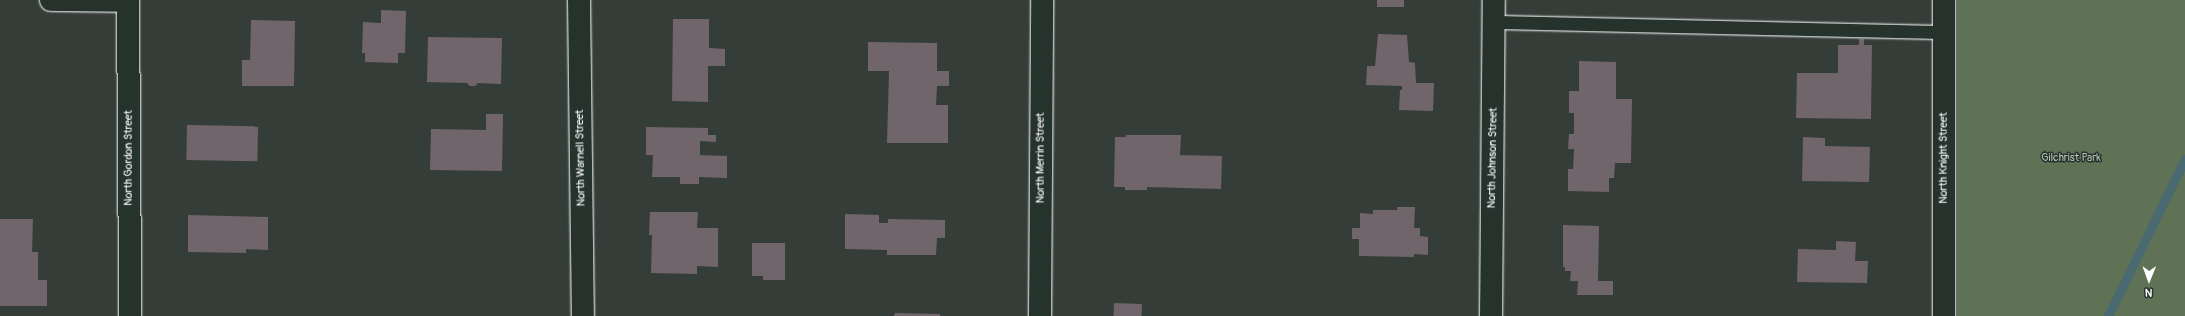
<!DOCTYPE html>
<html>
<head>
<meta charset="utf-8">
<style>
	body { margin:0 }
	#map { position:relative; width:2185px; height:316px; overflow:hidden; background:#353d39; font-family:Pangolin,sans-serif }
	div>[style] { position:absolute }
	.green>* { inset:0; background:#607255; transform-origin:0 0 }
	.stream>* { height:9px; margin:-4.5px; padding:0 4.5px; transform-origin:4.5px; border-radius:4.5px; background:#4a6a71 }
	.building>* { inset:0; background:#70656a; transform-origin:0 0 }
	.roads { filter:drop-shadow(0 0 1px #fff) drop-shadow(0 0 1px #fff) }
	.lane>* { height:13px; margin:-6.5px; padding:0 6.5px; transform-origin:6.5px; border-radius:6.5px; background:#26332d }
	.street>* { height:22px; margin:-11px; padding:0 11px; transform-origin:11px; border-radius:11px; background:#26332d }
	.secondary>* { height:22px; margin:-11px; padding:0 11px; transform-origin:11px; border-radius:11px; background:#26332d }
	span { translate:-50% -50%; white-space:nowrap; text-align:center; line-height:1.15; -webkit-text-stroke:3px #26332d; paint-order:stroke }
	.street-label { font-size:11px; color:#fff }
	.park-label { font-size:11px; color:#b7c0b2 }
	.north { position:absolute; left:2129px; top:260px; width:40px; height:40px; -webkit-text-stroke:3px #26332d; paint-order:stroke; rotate:181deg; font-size:11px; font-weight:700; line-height:16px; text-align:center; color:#fff }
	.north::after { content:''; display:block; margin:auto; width:14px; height:18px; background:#fff; clip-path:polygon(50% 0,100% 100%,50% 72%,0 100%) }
</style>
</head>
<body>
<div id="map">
	<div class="green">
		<i style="left:1957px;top:0;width:228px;height:316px"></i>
	</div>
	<div class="stream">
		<i style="left:2108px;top:316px;width:175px;rotate:-63.9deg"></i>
	</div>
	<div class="building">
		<i style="left:1377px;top:0;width:27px;height:7px"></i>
		<i style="clip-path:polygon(381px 10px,406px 11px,405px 53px,398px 53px,398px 63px,365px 62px,365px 53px,362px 53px,363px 22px,381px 23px)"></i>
		<i style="clip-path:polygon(673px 19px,709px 19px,709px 48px,725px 49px,725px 66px,708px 66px,708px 102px,672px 101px)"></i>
		<i style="clip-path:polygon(251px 20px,295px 21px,294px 86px,242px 86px,242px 60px,250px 60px)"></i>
		<i style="clip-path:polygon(1378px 34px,1407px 35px,1409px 62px,1415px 63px,1416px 83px,1434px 83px,1433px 111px,1399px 110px,1400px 90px,1402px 90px,1402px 86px,1366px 85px,1367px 66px,1375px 66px)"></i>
		<i style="clip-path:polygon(428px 37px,502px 38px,501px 84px,478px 83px,475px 86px,470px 86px,467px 83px,427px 82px)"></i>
		<i style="clip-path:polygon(1859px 39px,1864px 39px,1864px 45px,1872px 45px,1871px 119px,1796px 118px,1797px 73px,1838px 73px,1838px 45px,1859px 45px)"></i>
		<i style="clip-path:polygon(868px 42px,937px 43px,937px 71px,949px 71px,949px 86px,937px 86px,936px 105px,948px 105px,948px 143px,887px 143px,889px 71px,868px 71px)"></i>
		<i style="clip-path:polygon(1579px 61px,1616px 62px,1616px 99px,1632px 99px,1631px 163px,1615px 163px,1614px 178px,1609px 178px,1609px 192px,1568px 191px,1568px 169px,1573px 169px,1574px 149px,1568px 149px,1569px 134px,1574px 134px,1574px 113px,1569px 113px,1569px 91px,1579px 91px)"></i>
		<i style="clip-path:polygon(486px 114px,503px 114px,502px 171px,430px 170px,431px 129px,486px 130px)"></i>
		<i style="left:187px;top:125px;width:71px;height:35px;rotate:1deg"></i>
		<i style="clip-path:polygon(646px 127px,708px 128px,708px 135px,716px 135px,716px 142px,700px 141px,700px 155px,727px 156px,727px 178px,699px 177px,699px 184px,680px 184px,680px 177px,652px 177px,653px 155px,646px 155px)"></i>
		<i style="clip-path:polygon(1126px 135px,1181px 135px,1180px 155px,1222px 156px,1221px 189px,1147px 187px,1147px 190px,1125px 190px,1125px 187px,1114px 187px,1115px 137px,1126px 137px)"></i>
		<i style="clip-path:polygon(1803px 137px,1825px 138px,1825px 146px,1870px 147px,1869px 182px,1802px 181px)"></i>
		<i style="clip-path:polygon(1397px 207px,1415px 207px,1414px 228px,1420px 228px,1420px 236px,1428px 237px,1428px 255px,1414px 254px,1414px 257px,1359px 256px,1359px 239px,1352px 239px,1352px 228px,1360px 228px,1360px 213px,1373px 214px,1373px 210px,1397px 210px)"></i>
		<i style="clip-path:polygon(650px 212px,698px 212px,697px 228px,718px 228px,718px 267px,697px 266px,697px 274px,651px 273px,652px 235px,649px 235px)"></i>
		<i style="clip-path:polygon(845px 214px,879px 215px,879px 223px,888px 223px,888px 219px,945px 220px,945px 238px,937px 238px,936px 255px,887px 255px,887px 250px,845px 249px)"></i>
		<i style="clip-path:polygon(188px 215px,268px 217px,268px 250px,246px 249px,246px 253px,188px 252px)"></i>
		<i style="clip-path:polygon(0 219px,33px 219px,32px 252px,38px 252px,38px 280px,47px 280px,47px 306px,0 306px)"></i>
		<i style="clip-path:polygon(1563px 225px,1599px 226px,1598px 281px,1613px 281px,1613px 295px,1577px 295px,1578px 281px,1570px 281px,1571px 271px,1565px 271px,1565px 267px,1563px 267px)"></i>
		<i style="clip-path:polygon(1836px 241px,1856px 242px,1855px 261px,1868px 261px,1867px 283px,1797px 282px,1798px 249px,1836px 250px)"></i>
		<i style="clip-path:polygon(752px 243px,785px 243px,785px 280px,763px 280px,763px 276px,752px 276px)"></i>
		<i style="left:1114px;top:303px;width:28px;height:13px;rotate:2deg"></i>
		<i style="clip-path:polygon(895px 313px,940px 314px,940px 316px,894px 316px)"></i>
	</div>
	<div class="roads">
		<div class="lane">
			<i style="left:1494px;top:22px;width:450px;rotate:1.3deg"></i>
		</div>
		<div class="street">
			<i style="left:51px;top:0;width:77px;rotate:0.7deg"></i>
			<i style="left:579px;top:0;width:316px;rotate:89.3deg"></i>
			<i style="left:1040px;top:316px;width:316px;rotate:-89.6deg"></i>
			<i style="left:1491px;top:316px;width:316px;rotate:-89.5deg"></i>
			<i style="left:1944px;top:316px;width:316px;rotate:-90deg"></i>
		</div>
		<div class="secondary">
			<i style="left:128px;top:0;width:316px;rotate:89.6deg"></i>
		</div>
	</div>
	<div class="street-label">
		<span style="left:129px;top:158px;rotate:-90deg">North Gordon Street</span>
		<span style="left:581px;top:158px;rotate:-91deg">North Warnell Street</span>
		<span style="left:1041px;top:158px;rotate:-90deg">North Merrin Street</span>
		<span style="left:1493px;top:158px;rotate:-89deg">North Johnson Street</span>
		<span style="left:1944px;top:158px;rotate:-90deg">North Knight Street</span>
	</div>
	<div class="park-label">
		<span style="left:2071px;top:158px">Gilchrist Park</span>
	</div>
	<div class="north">N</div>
</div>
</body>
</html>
